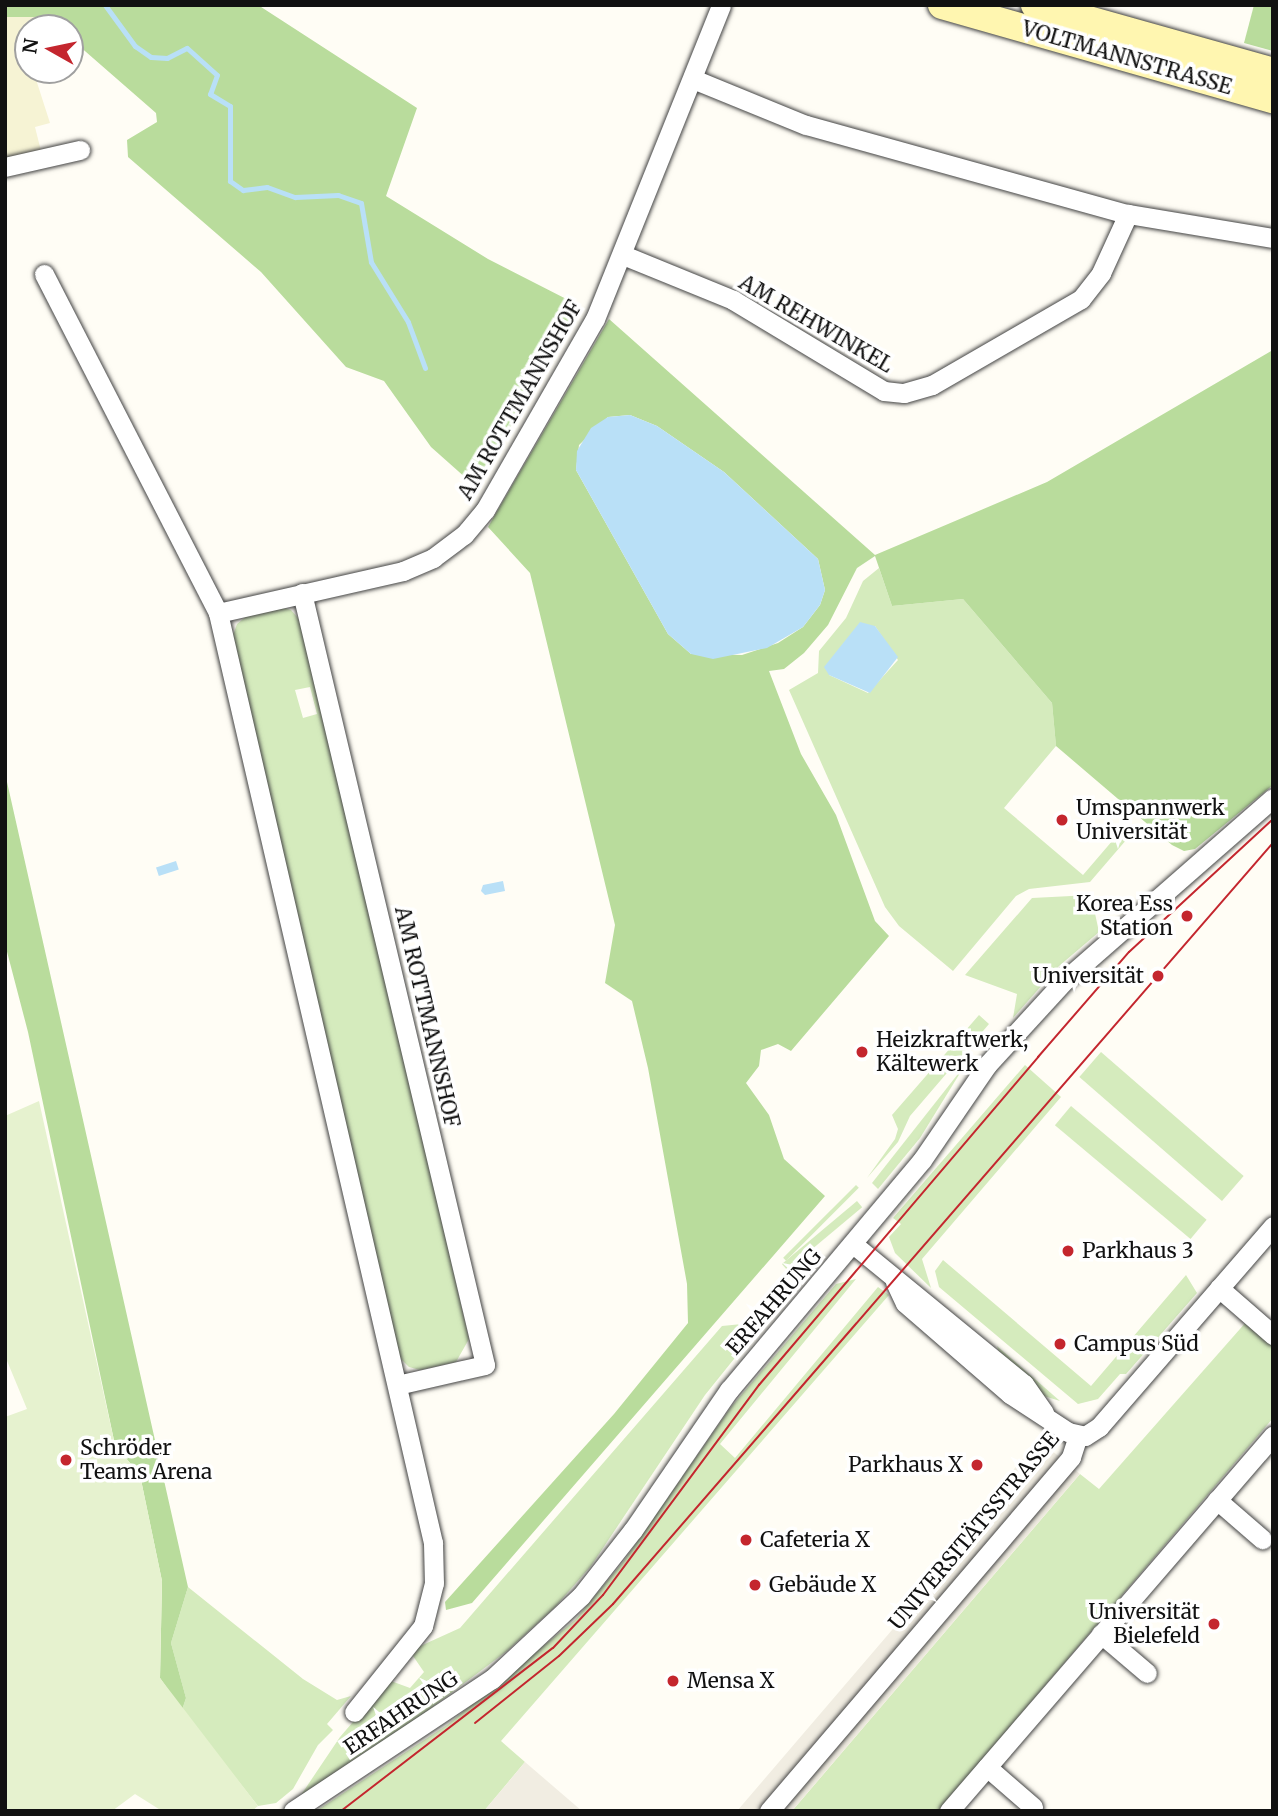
<!DOCTYPE html>
<html>
<head>
<meta charset="utf-8">
<style>
	body { margin:0 }
	#map { position:relative; width:1278px; height:1816px; overflow:hidden; background:#fffdf5; font-family:Merriweather,serif }
	div>[style] { position:absolute }
	.farmland>* { inset:0; background:#f6f3d4 }
	.green>* { inset:0; background:#d5ebbd; transform-origin:0 0 }
	.forest>* { inset:0; background:#b9dc9c }
	.pitch>* { inset:0; background:#e6f2cf }
	.plaza>* { inset:0; background:#f1ede2 }
	.water>* { inset:0; background:#b9e0f7; transform-origin:0 0 }
	.stream>* { height:5px; margin:-2.5px; padding:0 2.5px; transform-origin:2.5px; border-radius:2.5px; background:#b9e0f7 }
	.roads { filter:drop-shadow(0 0 2px #444) drop-shadow(0 0 2px #444) }
	.street>* { height:19px; margin:-9.5px; padding:0 9.5px; transform-origin:9.5px; border-radius:9.5px; background:#fff }
	.secondary>* { height:28px; margin:-14px; padding:0 14px; transform-origin:14px; border-radius:14px; background:#fff6b0 }
	.tram>* { height:2px; margin:-1px; padding:0 1px; transform-origin:1px; border-radius:1px; background:#c4262e }
	.dots>* { width:19px; height:19px; translate:-50% -50%; box-sizing:border-box; border:4px solid #fff; border-radius:50% }
	span { translate:-50% -50%; white-space:nowrap; text-align:center; line-height:1.15; -webkit-text-stroke:7px #fff; paint-order:stroke }
	.street-label { font-size:21px; color:#111 }
	.poi-label { font-size:21px; color:#111 }
	.left { translate:0 -50%; text-align:left }
	.right { translate:-100% -50%; text-align:right }
	.frame { position:absolute; inset:0; border:7px solid #111; pointer-events:none }
	.north { position:absolute; left:14px; top:14px; width:70px; height:70px; box-sizing:border-box; background:#fff; border:2px solid #a0a0a0; border-radius:50%; rotate:279deg; font-size:19px; font-weight:700; line-height:28px; text-align:center; color:#111 }
	.north::after { content:''; display:block; margin:auto; width:24px; height:32px; background:#c4262e; clip-path:polygon(50% 0,100% 100%,50% 72%,0 100%) }
</style>
</head>
<body>
<div id="map">
	<div class="farmland">
		<i style="clip-path:polygon(5px 17px,37px 17px,26px 34px,28px 70px,33px 70px,50px 123px,35px 127px,41px 151px,5px 159px)"></i>
	</div>
	<div class="green">
		<i style="clip-path:polygon(evenodd,879px 568px,892px 606px,963px 599px,1052px 703px,1056px 746px,1004px 808px,1083px 875px,1119px 833px,1127px 839px,1090px 882px,1029px 889px,1016px 896px,953px 971px,899px 926px,885px 907px,789px 690px,818px 673px,819px 651px,846px 618px,863px 581px,879px 568px,875px 626px,898px 660px,868px 693px,829px 675px,875px 626px)"></i>
		<i style="clip-path:polygon(evenodd,278px 606px,291px 610px,304px 625px,469px 1339px,456px 1362px,420px 1370px,409px 1367px,400px 1358px,394px 1340px,232px 638px,237px 624px,249px 614px,278px 606px,310px 687px,317px 714px,303px 718px,295px 690px,310px 687px)"></i>
		<i style="clip-path:polygon(1091px 895px,1099px 932px,1059px 966px,1013px 1018px,1017px 994px,965px 975px,1032px 898px)"></i>
		<i style="clip-path:polygon(979px 1015px,989px 1024px,910px 1116px,898px 1142px,867px 1178px,895px 1139px,898px 1129px,892px 1115px)"></i>
		<i style="left:1101px;top:1052px;width:189px;height:33px;rotate:41deg"></i>
		<i style="clip-path:polygon(965px 1065px,920px 1138px,878px 1189px,872px 1183px)"></i>
		<i style="clip-path:polygon(1025px 1065px,1061px 1097px,922px 1259px,931px 1288px,895px 1253px,889px 1237px,901px 1224px,893px 1218px)"></i>
		<i style="left:1071px;top:1106px;width:177px;height:25px;rotate:40deg"></i>
		<i style="left:856px;top:1185px;width:4px;height:103px;rotate:45deg"></i>
		<i style="left:857px;top:1201px;width:8px;height:98px;rotate:50deg"></i>
		<i style="clip-path:polygon(943px 1260px,1091px 1386px,1186px 1275px,1197px 1293px,1126px 1374px,1120px 1374px,1098px 1399px,1078px 1404px,939px 1287px,935px 1271px)"></i>
		<i style="clip-path:polygon(856px 1279px,720px 1444px,735px 1458px,878px 1287px,889px 1295px,501px 1741px,525px 1762px,484px 1811px,316px 1811px,447px 1725px,575px 1620px,623px 1562px,731px 1407px,836px 1284px)"></i>
		<i style="clip-path:polygon(775px 1298px,776px 1307px,705px 1395px,591px 1566px,555px 1607px,507px 1651px,426px 1712px,301px 1795px,340px 1737px,383px 1687px,391px 1681px,410px 1688px,424px 1672px,413px 1656px,416px 1648px,460px 1628px,722px 1326px,752px 1323px)"></i>
		<i style="clip-path:polygon(1247px 1321px,1273px 1342px,1273px 1418px,938px 1811px,792px 1811px,1080px 1474px,1099px 1489px)"></i>
		<i style="clip-path:polygon(997px 1346px,1060px 1401px,1044px 1396px,1001px 1359px)"></i>
		<i style="clip-path:polygon(188px 1587px,303px 1679px,337px 1700px,351px 1696px,327px 1724px,333px 1730px,318px 1745px,293px 1789px,276px 1803px,258px 1806px,182px 1710px,186px 1698px,171px 1643px)"></i>
	</div>
	<div class="forest">
		<i style="clip-path:polygon(5px 5px,258px 5px,417px 108px,386px 196px,488px 259px,580px 306px,476px 487px,431px 447px,384px 381px,346px 367px,261px 272px,128px 157px,127px 140px,157px 122px,156px 113px,70px 38px,70px 28px,54px 28px,37px 17px,5px 17px)"></i>
		<i style="clip-path:polygon(1254px 5px,1273px 5px,1273px 51px,1244px 43px)"></i>
		<i style="clip-path:polygon(evenodd,609px 319px,875px 555px,1047px 482px,1273px 350px,1273px 785px,1195px 849px,1184px 851px,1172px 845px,1056px 746px,1052px 703px,963px 599px,892px 606px,875px 556px,857px 568px,828px 625px,804px 653px,784px 669px,769px 671px,801px 754px,836px 815px,875px 921px,889px 936px,791px 1051px,778px 1044px,761px 1050px,759px 1066px,746px 1083px,769px 1115px,784px 1159px,825px 1196px,472px 1603px,446px 1610px,445px 1602px,614px 1414px,688px 1323px,687px 1284px,648px 1068px,632px 1001px,605px 983px,615px 925px,530px 573px,488px 527px,609px 319px,630px 415px,657px 426px,724px 472px,818px 559px,825px 590px,820px 605px,803px 627px,778px 643px,742px 655px,691px 654px,668px 634px,576px 470px,579px 445px,608px 417px,630px 415px)"></i>
		<i style="clip-path:polygon(5px 773px,188px 1587px,171px 1643px,186px 1698px,182px 1710px,160px 1678px,162px 1581px,140px 1475px,115px 1445px,28px 1032px,5px 944px)"></i>
	</div>
	<div class="pitch">
		<i style="clip-path:polygon(39px 1101px,115px 1445px,140px 1475px,162px 1581px,160px 1678px,258px 1806px,252px 1811px,162px 1811px,135px 1794px,112px 1811px,5px 1811px,5px 1417px,27px 1409px,5px 1356px,5px 1116px)"></i>
	</div>
	<div class="plaza">
		<i style="clip-path:polygon(1039px 1440px,1080px 1474px,792px 1811px,737px 1811px,1017px 1484px,1008px 1476px)"></i>
		<i style="clip-path:polygon(525px 1762px,582px 1811px,484px 1811px)"></i>
	</div>
	<div class="water">
		<i style="clip-path:polygon(630px 415px,657px 426px,724px 472px,818px 559px,825px 590px,820px 605px,803px 627px,767px 648px,713px 659px,691px 654px,668px 634px,576px 470px,577px 451px,591px 428px,608px 417px)"></i>
		<i style="clip-path:polygon(860px 622px,875px 626px,898px 657px,870px 693px,829px 675px,824px 667px)"></i>
		<i style="left:176px;top:861px;width:9px;height:21px;rotate:72deg"></i>
		<i style="clip-path:polygon(503px 881px,505px 891px,485px 895px,481px 891px,483px 885px)"></i>
	</div>
	<div class="stream">
		<i style="left:105px;top:5px;width:51px;rotate:53.8deg"></i>
		<i style="left:135px;top:46px;width:19px;rotate:35deg"></i>
		<i style="left:151px;top:57px;width:16px;rotate:4deg"></i>
		<i style="left:167px;top:58px;width:22px;rotate:-27deg"></i>
		<i style="left:187px;top:48px;width:40px;rotate:42deg"></i>
		<i style="left:217px;top:75px;width:20px;rotate:110deg"></i>
		<i style="left:210px;top:94px;width:23px;rotate:31deg"></i>
		<i style="left:230px;top:106px;width:75px;rotate:90deg"></i>
		<i style="left:230px;top:181px;width:16px;rotate:35deg"></i>
		<i style="left:243px;top:190px;width:24px;rotate:-7deg"></i>
		<i style="left:267px;top:187px;width:30px;rotate:20deg"></i>
		<i style="left:295px;top:197px;width:43px;rotate:-2.7deg"></i>
		<i style="left:338px;top:195px;width:24px;rotate:19deg"></i>
		<i style="left:361px;top:203px;width:60px;rotate:80.4deg"></i>
		<i style="left:371px;top:262px;width:70px;rotate:58.3deg"></i>
		<i style="left:408px;top:322px;width:49px;rotate:69.7deg"></i>
	</div>
	<div class="roads">
		<div class="street">
			<i style="left:693px;top:79px;width:122px;rotate:22.2deg"></i>
			<i style="left:806px;top:125px;width:334px;rotate:15.5deg"></i>
			<i style="left:1128px;top:214px;width:147px;rotate:9.4deg"></i>
			<i style="left:5px;top:167px;width:77px;rotate:-12.8deg"></i>
			<i style="left:623px;top:255px;width:119px;rotate:22.2deg"></i>
			<i style="left:733px;top:300px;width:176px;rotate:31.1deg"></i>
			<i style="left:884px;top:391px;width:20px;rotate:6deg"></i>
			<i style="left:904px;top:393px;width:29px;rotate:-16deg"></i>
			<i style="left:932px;top:385px;width:172px;rotate:-30deg"></i>
			<i style="left:1081px;top:299px;width:33px;rotate:-52deg"></i>
			<i style="left:1101px;top:273px;width:65px;rotate:-65.4deg"></i>
			<i style="left:44px;top:274px;width:381px;rotate:62.8deg"></i>
			<i style="left:218px;top:613px;width:955px;rotate:76.98deg"></i>
			<i style="left:433px;top:1543px;width:40px;rotate:88.6deg"></i>
			<i style="left:434px;top:1583px;width:44px;rotate:104.3deg"></i>
			<i style="left:423px;top:1626px;width:110px;rotate:128.7deg"></i>
			<i style="left:302px;top:593px;width:793px;rotate:76.66deg"></i>
			<i style="left:485px;top:1365px;width:90px;rotate:167.2deg"></i>
			<i style="left:218px;top:613px;width:190px;rotate:-12.8deg"></i>
			<i style="left:403px;top:571px;width:33px;rotate:-23deg"></i>
			<i style="left:433px;top:558px;width:39px;rotate:-37deg"></i>
			<i style="left:464px;top:535px;width:33px;rotate:-50deg"></i>
			<i style="left:485px;top:510px;width:220px;rotate:-60.1deg"></i>
			<i style="left:595px;top:319px;width:338px;rotate:-68.1deg"></i>
			<i style="left:853px;top:1244px;width:221px;rotate:39.3deg"></i>
			<i style="left:1024px;top:1384px;width:35px;rotate:55deg"></i>
			<i style="left:895px;top:1282px;width:23px;rotate:65deg"></i>
			<i style="left:905px;top:1303px;width:139px;rotate:40.9deg"></i>
			<i style="left:1010px;top:1394px;width:69px;rotate:33.2deg"></i>
			<i style="left:1068px;top:1432px;width:17px;rotate:13deg"></i>
			<i style="left:1085px;top:1436px;width:17px;rotate:-33deg"></i>
			<i style="left:1099px;top:1427px;width:266px;rotate:-49.1deg"></i>
			<i style="left:1219px;top:1288px;width:72px;rotate:41deg"></i>
			<i style="left:1217px;top:1500px;width:60px;rotate:40.9deg"></i>
			<i style="left:1101px;top:1634px;width:60px;rotate:40.3deg"></i>
			<i style="left:987px;top:1767px;width:61px;rotate:41deg"></i>
			<i style="left:293px;top:1811px;width:239px;rotate:-33.6deg"></i>
			<i style="left:492px;top:1679px;width:122px;rotate:-43deg"></i>
			<i style="left:581px;top:1596px;width:84px;rotate:-51.8deg"></i>
			<i style="left:633px;top:1530px;width:170px;rotate:-55.6deg"></i>
			<i style="left:729px;top:1390px;width:300px;rotate:-50deg"></i>
			<i style="left:922px;top:1160px;width:115px;rotate:-55.6deg"></i>
			<i style="left:987px;top:1065px;width:115px;rotate:-47.5deg"></i>
			<i style="left:1065px;top:980px;width:276px;rotate:-41.2deg"></i>
			<i style="left:769px;top:1811px;width:465px;rotate:-49.5deg"></i>
			<i style="left:1071px;top:1457px;width:22px;rotate:-72deg"></i>
			<i style="left:949px;top:1811px;width:496px;rotate:-49.2deg"></i>
		</div>
		<div class="secondary">
			<i style="left:942px;top:5px;width:344px;rotate:15.9deg"></i>
			<i style="left:1035px;top:5px;width:247px;rotate:15.7deg"></i>
		</div>
	</div>
	<div class="tram">
		<i style="left:475px;top:1723px;width:107px;rotate:-38.6deg"></i>
		<i style="left:559px;top:1656px;width:75px;rotate:-43.9deg"></i>
		<i style="left:613px;top:1604px;width:1007px;rotate:-49.07deg"></i>
		<i style="left:341px;top:1811px;width:267px;rotate:-37.6deg"></i>
		<i style="left:553px;top:1648px;width:73px;rotate:-46.7deg"></i>
		<i style="left:603px;top:1595px;width:262px;rotate:-53.4deg"></i>
		<i style="left:759px;top:1385px;width:431px;rotate:-49.6deg"></i>
		<i style="left:1038px;top:1057px;width:139px;rotate:-49.1deg"></i>
		<i style="left:1129px;top:952px;width:196px;rotate:-42.7deg"></i>
	</div>
	<div class="dots">
		<i style="left:1062px;top:820px;background:#c4262e"></i>
		<i style="left:1187px;top:916px;background:#c4262e"></i>
		<i style="left:1158px;top:976px;background:#c4262e"></i>
		<i style="left:862px;top:1052px;background:#c4262e"></i>
		<i style="left:1068px;top:1251px;background:#c4262e"></i>
		<i style="left:1060px;top:1344px;background:#c4262e"></i>
		<i style="left:66px;top:1460px;background:#c4262e"></i>
		<i style="left:977px;top:1465px;background:#c4262e"></i>
		<i style="left:746px;top:1540px;background:#c4262e"></i>
		<i style="left:755px;top:1585px;background:#c4262e"></i>
		<i style="left:1214px;top:1624px;background:#c4262e"></i>
		<i style="left:673px;top:1681px;background:#c4262e"></i>
	</div>
	<div class="street-label">
		<span style="left:1127px;top:58px;rotate:16deg">VOLTMANNSTRASSE</span>
		<span style="left:816px;top:324px;rotate:30deg">AM REHWINKEL</span>
		<span style="left:520px;top:400px;rotate:-60deg">AM ROTTMANNSHOF</span>
		<span style="left:427px;top:1017px;rotate:77deg">AM ROTTMANNSHOF</span>
		<span style="left:774px;top:1302px;rotate:-49deg">ERFAHRUNG</span>
		<span style="left:974px;top:1531px;rotate:-50deg">UNIVERSITÄTSSTRASSE</span>
		<span style="left:401px;top:1713px;rotate:-34deg">ERFAHRUNG</span>
	</div>
	<div class="poi-label">
		<span class="left" style="left:1076px;top:820px">Umspannwerk<br>Universität</span>
		<span class="right" style="left:1173px;top:916px">Korea Ess<br>Station</span>
		<span class="right" style="left:1144px;top:976px">Universität</span>
		<span class="left" style="left:876px;top:1052px">Heizkraftwerk,<br>Kältewerk</span>
		<span class="left" style="left:1082px;top:1251px">Parkhaus 3</span>
		<span class="left" style="left:1074px;top:1344px">Campus Süd</span>
		<span class="left" style="left:80px;top:1460px">Schröder<br>Teams Arena</span>
		<span class="right" style="left:963px;top:1465px">Parkhaus X</span>
		<span class="left" style="left:760px;top:1540px">Cafeteria X</span>
		<span class="left" style="left:769px;top:1585px">Gebäude X</span>
		<span class="right" style="left:1200px;top:1624px">Universität<br>Bielefeld</span>
		<span class="left" style="left:687px;top:1681px">Mensa X</span>
	</div>
	<div class="frame"></div>
	<div class="north">N</div>
</div>
</body>
</html>
